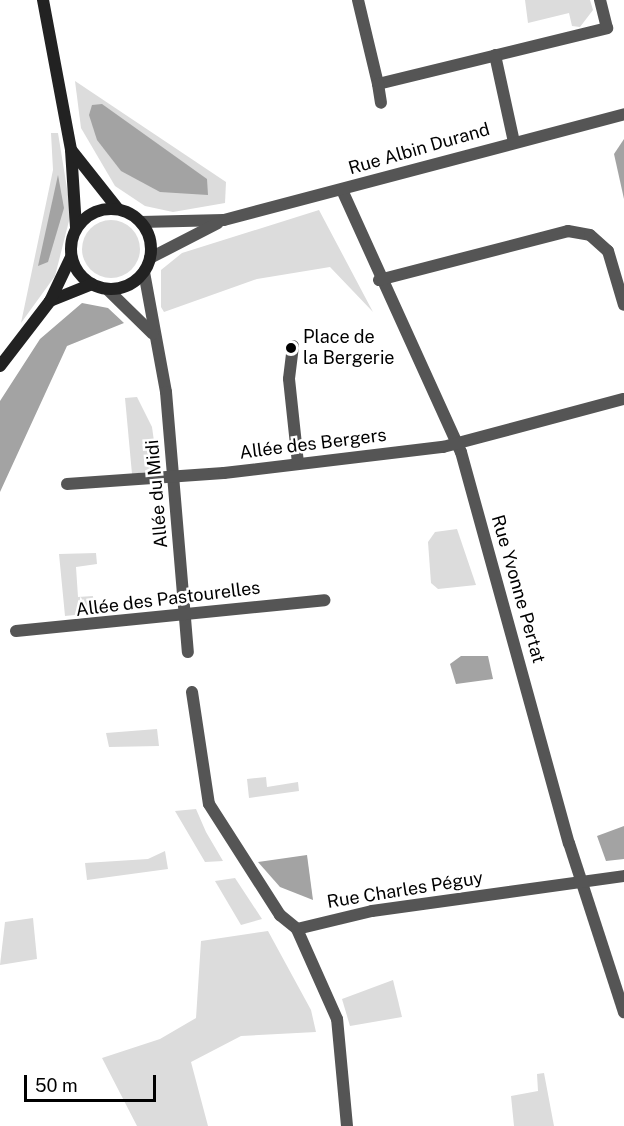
<!DOCTYPE html>
<html>
<head>
<meta charset="utf-8">
<style>
	body { margin:0 }
	#map { position:relative; width:624px; height:1126px; overflow:hidden; background:#fff; font-family:"Public Sans",sans-serif }
	div>[style] { position:absolute }
	.green>* { inset:0; background:#dcdcdc }
	.round { border-radius:50% }
	.water>* { inset:0; background:#a3a3a3 }
	.minor>* { height:12px; margin:-6px; padding:0 6px; transform-origin:6px; border-radius:6px; background:#555 }
	.secondary>* { height:12px; margin:-6px; padding:0 6px; transform-origin:6px; border-radius:6px; background:#222 }
	.secondary>.ring { margin:-6px; padding:0; box-sizing:content-box; background:none; border:12px solid #222; border-radius:50% }
	.dots>* { width:16px; height:16px; translate:-50% -50%; box-sizing:border-box; border:3px solid #fff; border-radius:50% }
	span { translate:-50% -50%; white-space:nowrap; text-align:center; line-height:1.15; -webkit-text-stroke:5px #fff; paint-order:stroke }
	.street-label { font-size:18px; color:#000 }
	.poi-label { font-size:18px; color:#000 }
	.left { translate:0 -50%; text-align:left }
	.scale { position:absolute; left:24px; top:1075px; width:132px; height:27px; box-sizing:border-box; border:3px solid #000; border-top:0; padding-left:8px; font-size:18px; line-height:21px; white-space:nowrap; color:#000; -webkit-text-stroke:4px #fff; paint-order:stroke }
</style>
</head>
<body>
<div id="map">
	<div class="green">
		<i style="clip-path:polygon(525px 0,590px 0,593px 10px,580px 27px,572px 26px,569px 13px,528px 23px)"></i>
		<i style="clip-path:polygon(75px 81px,226px 182px,225px 203px,173px 212px,145px 206px,115px 186px,81px 128px)"></i>
		<i style="clip-path:polygon(51px 133px,58px 133px,71px 213px,55px 276px,21px 323px,53px 170px)"></i>
		<i style="clip-path:polygon(319px 210px,373px 312px,330px 267px,257px 279px,164px 312px,161px 307px,161px 270px,182px 253px)"></i>
		<i class="round" style="left:82px;top:220px;width:58px;height:58px"></i>
		<i style="clip-path:polygon(137px 397px,152px 427px,158px 470px,132px 474px,125px 398px)"></i>
		<i style="clip-path:polygon(457px 529px,476px 585px,438px 589px,431px 583px,428px 542px,435px 532px)"></i>
		<i style="clip-path:polygon(96px 553px,97px 564px,76px 567px,78px 597px,93px 596px,94px 613px,65px 616px,59px 554px)"></i>
		<i style="clip-path:polygon(157px 729px,159px 746px,109px 747px,106px 733px)"></i>
		<i style="clip-path:polygon(266px 777px,267px 787px,298px 782px,299px 791px,249px 798px,247px 779px)"></i>
		<i style="clip-path:polygon(196px 809px,206px 832px,223px 861px,205px 862px,175px 811px)"></i>
		<i style="clip-path:polygon(165px 851px,168px 869px,87px 880px,85px 863px,148px 859px)"></i>
		<i style="clip-path:polygon(235px 878px,262px 919px,241px 925px,215px 881px)"></i>
		<i style="clip-path:polygon(33px 918px,37px 959px,0 965px,5px 922px)"></i>
		<i style="clip-path:polygon(268px 931px,311px 1010px,316px 1032px,241px 1036px,191px 1062px,208px 1126px,137px 1126px,102px 1058px,160px 1039px,196px 1018px,201px 941px)"></i>
		<i style="clip-path:polygon(393px 980px,402px 1017px,350px 1026px,342px 999px)"></i>
		<i style="clip-path:polygon(544px 1073px,554px 1126px,514px 1126px,511px 1096px,538px 1091px,537px 1074px)"></i>
	</div>
	<div class="water">
		<i style="clip-path:polygon(102px 104px,207px 179px,208px 195px,160px 192px,121px 171px,97px 140px,89px 115px,92px 105px)"></i>
		<i style="clip-path:polygon(624px 139px,624px 199px,614px 154px)"></i>
		<i style="clip-path:polygon(58px 175px,64px 208px,48px 262px,38px 266px)"></i>
		<i style="clip-path:polygon(82px 303px,108px 308px,124px 323px,67px 346px,0 492px,0 401px,40px 339px)"></i>
		<i style="clip-path:polygon(461px 656px,488px 656px,493px 679px,456px 684px,450px 664px)"></i>
		<i style="clip-path:polygon(624px 826px,624px 859px,606px 861px,597px 836px)"></i>
		<i style="clip-path:polygon(307px 855px,313px 900px,280px 887px,258px 862px)"></i>
	</div>
	<div class="minor">
		<i style="left:358px;top:0;width:86px;rotate:76.6deg"></i>
		<i style="left:378px;top:84px;width:236px;rotate:-13.7deg"></i>
		<i style="left:607px;top:28px;width:29px;rotate:-104deg"></i>
		<i style="left:495px;top:55px;width:89px;rotate:77.7deg"></i>
		<i style="left:378px;top:84px;width:19px;rotate:81deg"></i>
		<i style="left:342px;top:190px;width:288px;rotate:65.6deg"></i>
		<i style="left:461px;top:452px;width:406px;rotate:74.6deg"></i>
		<i style="left:569px;top:843px;width:178px;rotate:72deg"></i>
		<i style="left:141px;top:222px;width:83px;rotate:-1.4deg"></i>
		<i style="left:224px;top:220px;width:414px;rotate:-14.8deg"></i>
		<i style="left:150px;top:258px;width:76px;rotate:-27.2deg"></i>
		<i style="left:144px;top:272px;width:122px;rotate:79.6deg"></i>
		<i style="left:166px;top:392px;width:261px;rotate:85.2deg"></i>
		<i style="left:379px;top:280px;width:195px;rotate:-14.5deg"></i>
		<i style="left:568px;top:231px;width:22px;rotate:10deg"></i>
		<i style="left:590px;top:235px;width:24px;rotate:42deg"></i>
		<i style="left:608px;top:251px;width:56px;rotate:73.5deg"></i>
		<i style="left:107px;top:289px;width:64px;rotate:44.4deg"></i>
		<i style="left:293px;top:346px;width:33px;rotate:97deg"></i>
		<i style="left:289px;top:379px;width:84px;rotate:83.9deg"></i>
		<i style="left:67px;top:484px;width:157px;rotate:-4deg"></i>
		<i style="left:224px;top:473px;width:221px;rotate:-6.8deg"></i>
		<i style="left:443px;top:447px;width:187px;rotate:-14.9deg"></i>
		<i style="left:16px;top:631px;width:310px;rotate:-5.7deg"></i>
		<i style="left:192px;top:692px;width:113px;rotate:81.4deg"></i>
		<i style="left:209px;top:804px;width:132px;rotate:57.4deg"></i>
		<i style="left:280px;top:915px;width:22px;rotate:39deg"></i>
		<i style="left:347px;top:1126px;width:107px;rotate:-95.3deg"></i>
		<i style="left:337px;top:1019px;width:98px;rotate:-114deg"></i>
		<i style="left:297px;top:929px;width:77px;rotate:-13.5deg"></i>
		<i style="left:372px;top:911px;width:254px;rotate:-7.9deg"></i>
	</div>
	<div class="secondary">
		<i style="left:43px;top:0;width:153px;rotate:79.4deg"></i>
		<i style="left:71px;top:150px;width:78px;rotate:86.3deg"></i>
		<i style="left:72px;top:151px;width:74px;rotate:51.6deg"></i>
		<i class="ring" style="left:71px;top:209px;width:68px;height:68px"></i>
		<i style="left:50px;top:301px;width:45px;rotate:-22deg"></i>
		<i style="left:0;top:366px;width:82px;rotate:-52.4deg"></i>
		<i style="left:50px;top:301px;width:49px;rotate:-64.5deg"></i>
	</div>
	<div class="dots">
		<i style="left:291px;top:348px;background:#000"></i>
	</div>
	<div class="street-label">
		<span style="left:419px;top:149px;rotate:-16deg">Rue Albin Durand</span>
		<span style="left:313px;top:444px;rotate:-7deg">Allée des Bergers</span>
		<span style="left:157px;top:494px;rotate:-95deg">Allée du Midi</span>
		<span style="left:518px;top:589px;rotate:74deg">Rue Yvonne Pertat</span>
		<span style="left:168px;top:599px;rotate:-7deg">Allée des Pastourelles</span>
		<span style="left:405px;top:890px;rotate:-9deg">Rue Charles Péguy</span>
	</div>
	<div class="poi-label">
		<span class="left" style="left:303px;top:348px">Place de<br>la Bergerie</span>
	</div>
	<div class="scale">50 m</div>
</div>
</body>
</html>
